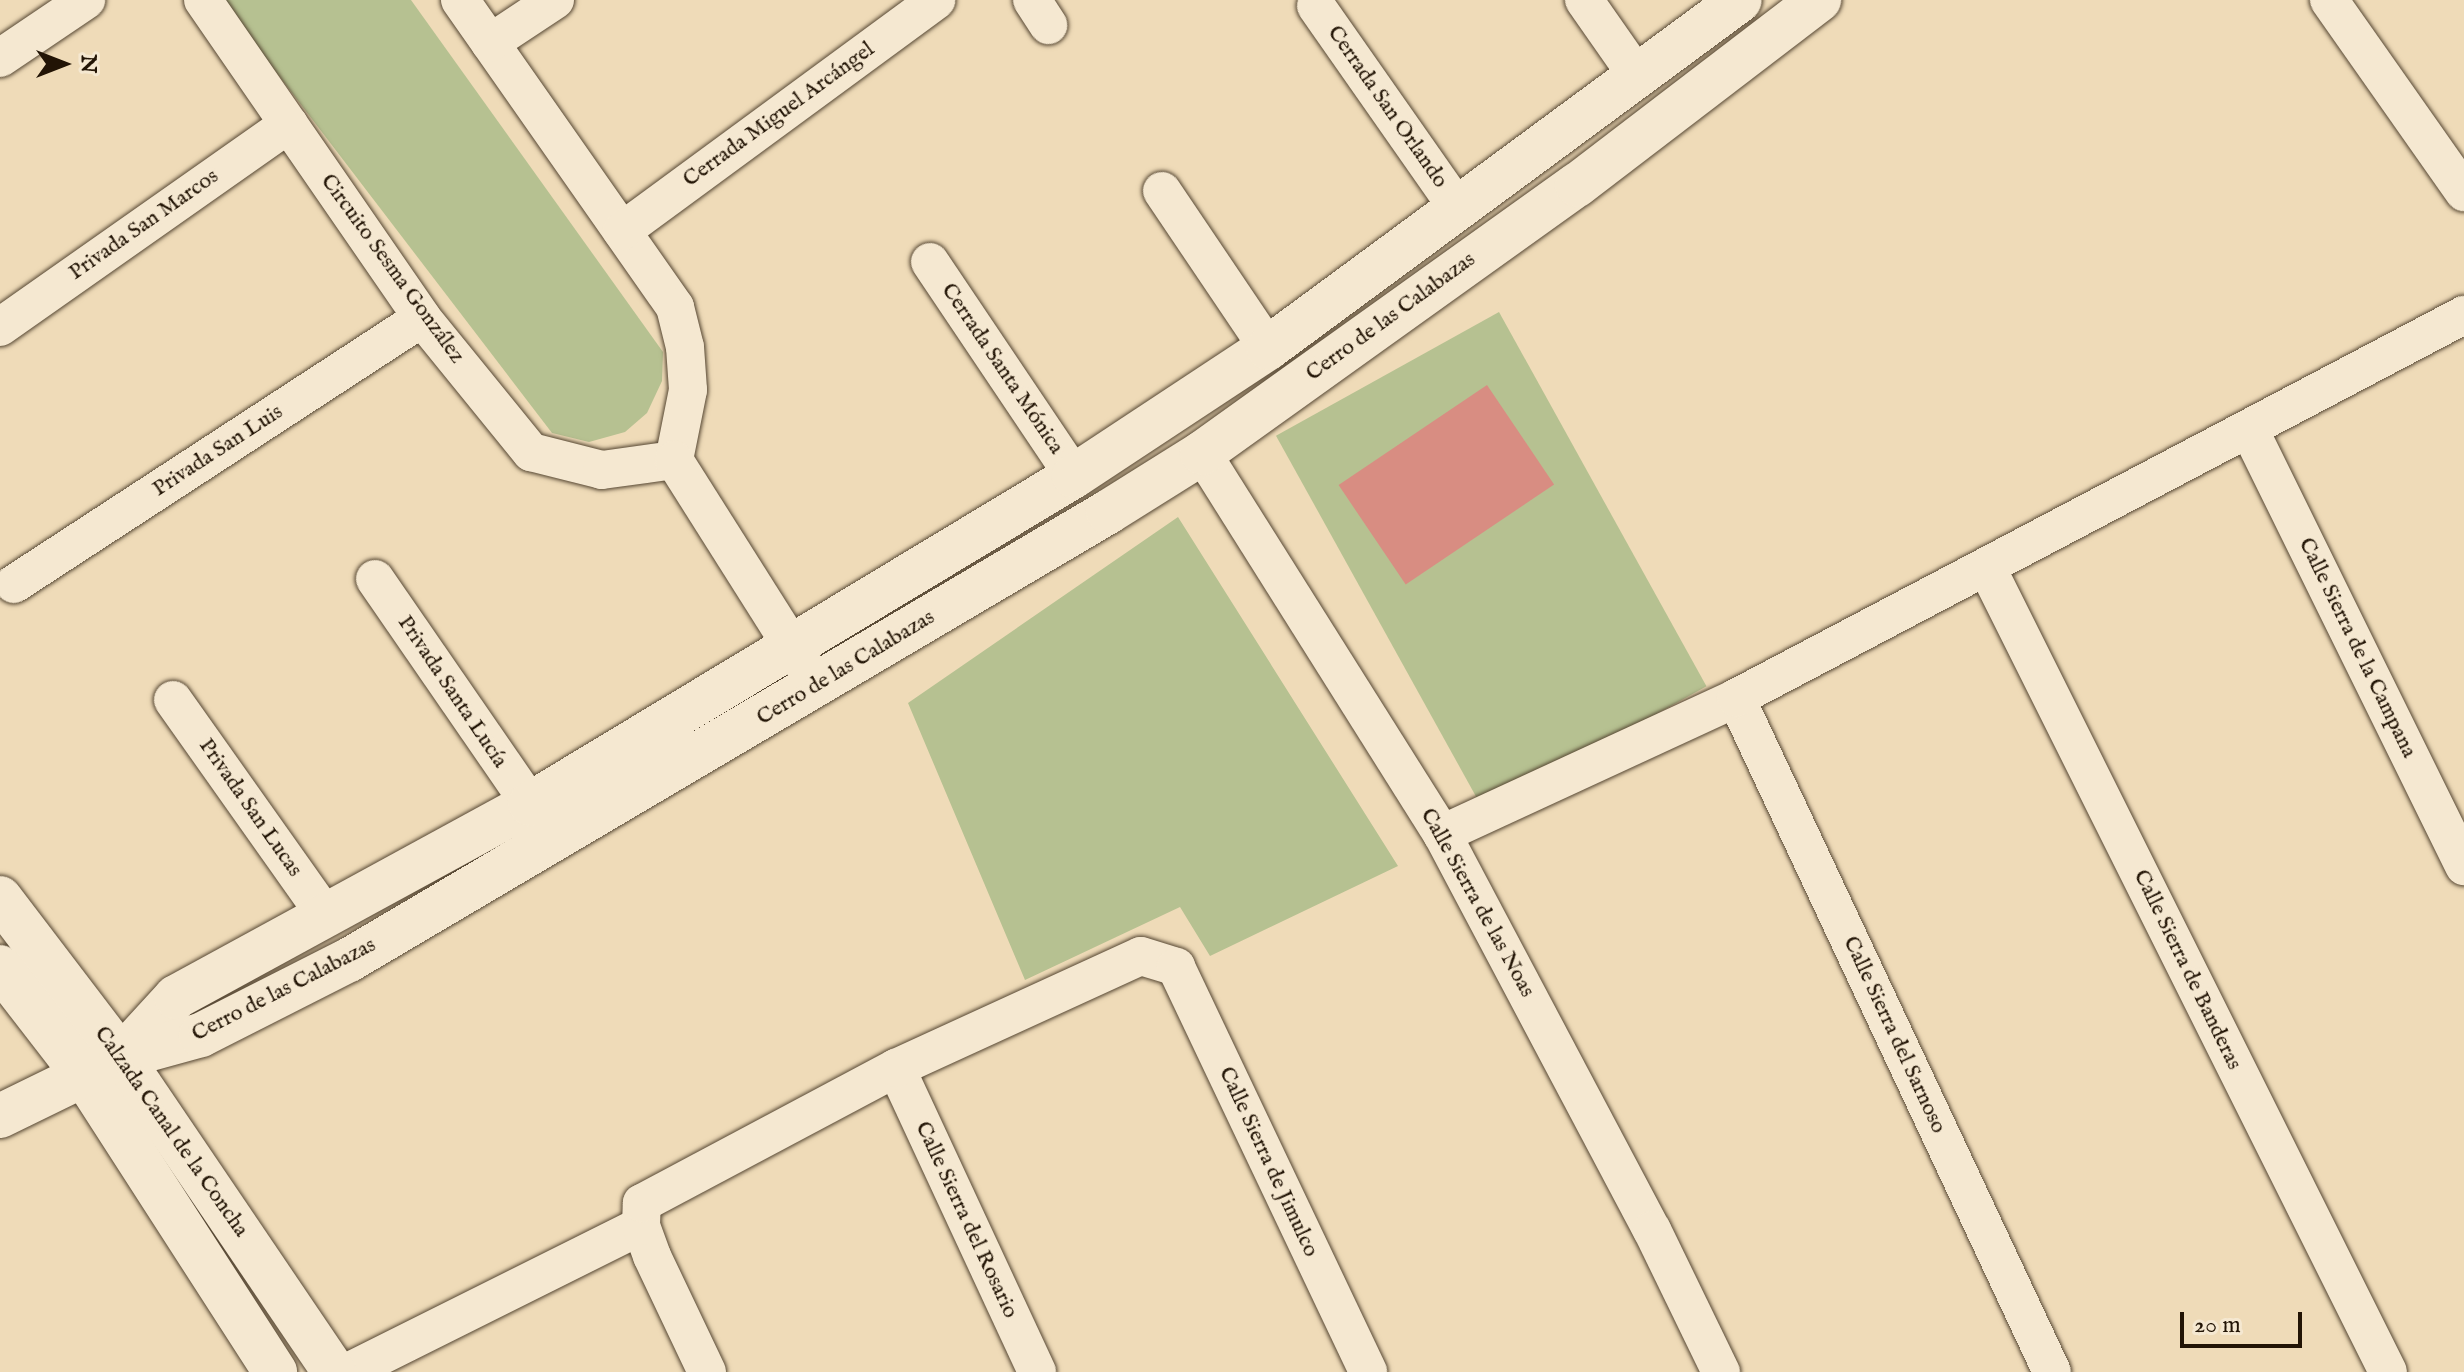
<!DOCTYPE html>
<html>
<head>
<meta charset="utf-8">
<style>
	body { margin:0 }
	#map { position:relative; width:2464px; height:1372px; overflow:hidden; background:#efdbb8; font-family:"IM FELL English",serif }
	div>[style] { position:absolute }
	.green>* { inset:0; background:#b6c191; transform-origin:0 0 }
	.building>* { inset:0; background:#d88d82; transform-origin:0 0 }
	.roads { filter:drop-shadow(0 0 2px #554632) drop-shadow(0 0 2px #554632) }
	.street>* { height:38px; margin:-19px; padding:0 19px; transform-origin:19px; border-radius:19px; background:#f5e8d1 }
	.secondary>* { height:44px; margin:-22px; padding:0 22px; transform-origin:22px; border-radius:22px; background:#f5e8d1 }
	span { translate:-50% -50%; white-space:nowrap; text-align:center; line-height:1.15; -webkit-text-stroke:7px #f5e8d1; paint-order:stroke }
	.street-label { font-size:22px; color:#221405 }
	.north { position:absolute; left:24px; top:24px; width:80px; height:80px; -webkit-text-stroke:6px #f5e8d1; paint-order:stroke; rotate:90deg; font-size:22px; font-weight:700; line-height:32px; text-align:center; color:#221405 }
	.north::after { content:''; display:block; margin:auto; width:28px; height:36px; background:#221405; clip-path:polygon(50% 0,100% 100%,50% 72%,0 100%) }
	.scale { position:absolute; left:2180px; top:1312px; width:122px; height:36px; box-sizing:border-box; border:4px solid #221405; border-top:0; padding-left:10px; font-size:24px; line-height:28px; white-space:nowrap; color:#221405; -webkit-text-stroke:6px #f5e8d1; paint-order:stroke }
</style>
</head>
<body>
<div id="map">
	<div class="green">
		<i style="clip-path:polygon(221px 0,411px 0,663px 352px,662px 381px,647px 413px,625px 432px,589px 442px,552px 433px)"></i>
		<i style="left:1499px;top:312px;width:428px;height:255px;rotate:61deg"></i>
		<i style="clip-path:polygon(1178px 517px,1398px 866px,1210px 956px,1180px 907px,1025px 980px,908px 703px)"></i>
	</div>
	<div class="building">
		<i style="left:1487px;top:385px;width:120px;height:179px;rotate:56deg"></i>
	</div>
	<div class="roads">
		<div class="street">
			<i style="left:203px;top:0;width:386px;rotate:55.4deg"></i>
			<i style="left:422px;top:318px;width:173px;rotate:50.9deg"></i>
			<i style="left:531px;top:452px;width:73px;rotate:14.2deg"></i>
			<i style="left:602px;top:470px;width:73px;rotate:-7.9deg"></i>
			<i style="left:460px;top:0;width:375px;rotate:55deg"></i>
			<i style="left:675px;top:307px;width:41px;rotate:76deg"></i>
			<i style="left:685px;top:347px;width:43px;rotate:86deg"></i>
			<i style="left:688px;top:390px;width:71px;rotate:101.3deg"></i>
			<i style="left:674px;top:460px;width:251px;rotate:57.7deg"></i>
			<i style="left:1032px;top:0;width:30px;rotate:57deg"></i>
			<i style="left:1584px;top:0;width:94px;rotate:55deg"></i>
			<i style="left:2329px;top:0;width:235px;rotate:54.9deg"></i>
			<i style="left:1316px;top:6px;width:248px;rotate:55deg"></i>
			<i style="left:490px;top:43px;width:78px;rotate:-33.5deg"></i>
			<i style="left:0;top:58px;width:104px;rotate:-34deg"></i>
			<i style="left:1162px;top:191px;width:189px;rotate:56deg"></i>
			<i style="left:622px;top:231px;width:390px;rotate:-36.3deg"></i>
			<i style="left:930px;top:262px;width:258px;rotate:56.1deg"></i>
			<i style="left:0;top:327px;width:353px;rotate:-35.1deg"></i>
			<i style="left:2250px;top:431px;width:485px;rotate:63.8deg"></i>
			<i style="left:1202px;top:453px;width:450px;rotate:57.8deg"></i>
			<i style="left:1442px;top:834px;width:448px;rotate:62.1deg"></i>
			<i style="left:1652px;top:1230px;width:158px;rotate:64.1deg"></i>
			<i style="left:1987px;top:568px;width:898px;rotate:63.49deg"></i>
			<i style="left:375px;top:579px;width:273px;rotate:55.4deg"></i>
			<i style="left:14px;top:584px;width:487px;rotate:-33.1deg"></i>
			<i style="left:1736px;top:698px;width:744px;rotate:64.88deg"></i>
			<i style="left:173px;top:700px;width:265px;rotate:54.7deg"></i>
			<i style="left:1442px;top:834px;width:324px;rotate:-24.8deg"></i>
			<i style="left:1736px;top:698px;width:823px;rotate:-27.75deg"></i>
			<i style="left:896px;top:1068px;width:335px;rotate:65.1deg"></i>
			<i style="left:348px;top:1372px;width:327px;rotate:-26.5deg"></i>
			<i style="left:707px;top:1372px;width:128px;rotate:-115.4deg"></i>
			<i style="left:652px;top:1256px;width:32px;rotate:-110deg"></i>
			<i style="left:641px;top:1226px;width:23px;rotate:-88deg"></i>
			<i style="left:642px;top:1203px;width:288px;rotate:-28deg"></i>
			<i style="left:896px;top:1068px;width:269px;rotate:-24.6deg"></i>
			<i style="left:1141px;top:956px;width:37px;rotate:17deg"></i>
			<i style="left:1176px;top:967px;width:448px;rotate:64.6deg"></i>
		</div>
		<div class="secondary">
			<i style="left:0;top:898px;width:200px;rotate:52.7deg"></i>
			<i style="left:121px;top:1057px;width:380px;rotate:55.9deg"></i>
			<i style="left:0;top:967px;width:139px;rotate:52.3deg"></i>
			<i style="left:85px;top:1077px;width:351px;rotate:57.2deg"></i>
			<i style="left:121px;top:1057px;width:81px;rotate:-47.5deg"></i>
			<i style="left:176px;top:997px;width:403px;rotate:-28.6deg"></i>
			<i style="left:530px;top:804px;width:635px;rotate:-31.09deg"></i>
			<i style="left:1074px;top:476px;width:232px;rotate:-33.4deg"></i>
			<i style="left:1268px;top:348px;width:586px;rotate:-36.4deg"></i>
			<i style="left:0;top:1116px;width:135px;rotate:-26deg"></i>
			<i style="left:121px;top:1057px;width:83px;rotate:-15.4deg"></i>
			<i style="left:201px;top:1035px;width:166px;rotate:-26.9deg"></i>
			<i style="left:349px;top:960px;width:881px;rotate:-30.55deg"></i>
			<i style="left:1108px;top:512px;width:111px;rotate:-32.1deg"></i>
			<i style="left:1202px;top:453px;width:461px;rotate:-35.6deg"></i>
			<i style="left:1577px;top:185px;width:305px;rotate:-37.4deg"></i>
		</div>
	</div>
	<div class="street-label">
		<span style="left:1387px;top:107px;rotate:55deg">Cerrada San Orlando</span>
		<span style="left:779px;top:115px;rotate:-36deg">Cerrada Miguel Arcángel</span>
		<span style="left:144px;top:225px;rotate:-35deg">Privada San Marcos</span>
		<span style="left:392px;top:269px;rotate:54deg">Circuito Sesma González</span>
		<span style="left:1391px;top:317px;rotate:-36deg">Cerro de las Calabazas</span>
		<span style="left:1002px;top:369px;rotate:56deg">Cerrada Santa Mónica</span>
		<span style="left:218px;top:451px;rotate:-33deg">Privada San Luis</span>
		<span style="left:2357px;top:648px;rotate:64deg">Calle Sierra de la Campana</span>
		<span style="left:846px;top:668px;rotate:-31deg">Cerro de las Calabazas</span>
		<span style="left:452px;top:692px;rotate:56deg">Privada Santa Lucía</span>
		<span style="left:250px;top:808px;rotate:55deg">Privada San Lucas</span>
		<span style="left:1477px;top:903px;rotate:61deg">Calle Sierra de las Noas</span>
		<span style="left:2187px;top:970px;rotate:64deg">Calle Sierra de Banderas</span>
		<span style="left:284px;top:990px;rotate:-27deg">Cerro de las Calabazas</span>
		<span style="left:1894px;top:1035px;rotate:65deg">Calle Sierra del Sarnoso</span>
		<span style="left:171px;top:1132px;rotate:55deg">Calzada Canal de la Concha</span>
		<span style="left:1268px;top:1162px;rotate:65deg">Calle Sierra de Jimulco</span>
		<span style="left:966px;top:1220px;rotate:65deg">Calle Sierra del Rosario</span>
	</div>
	<div class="north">N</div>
	<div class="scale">20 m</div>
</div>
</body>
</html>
